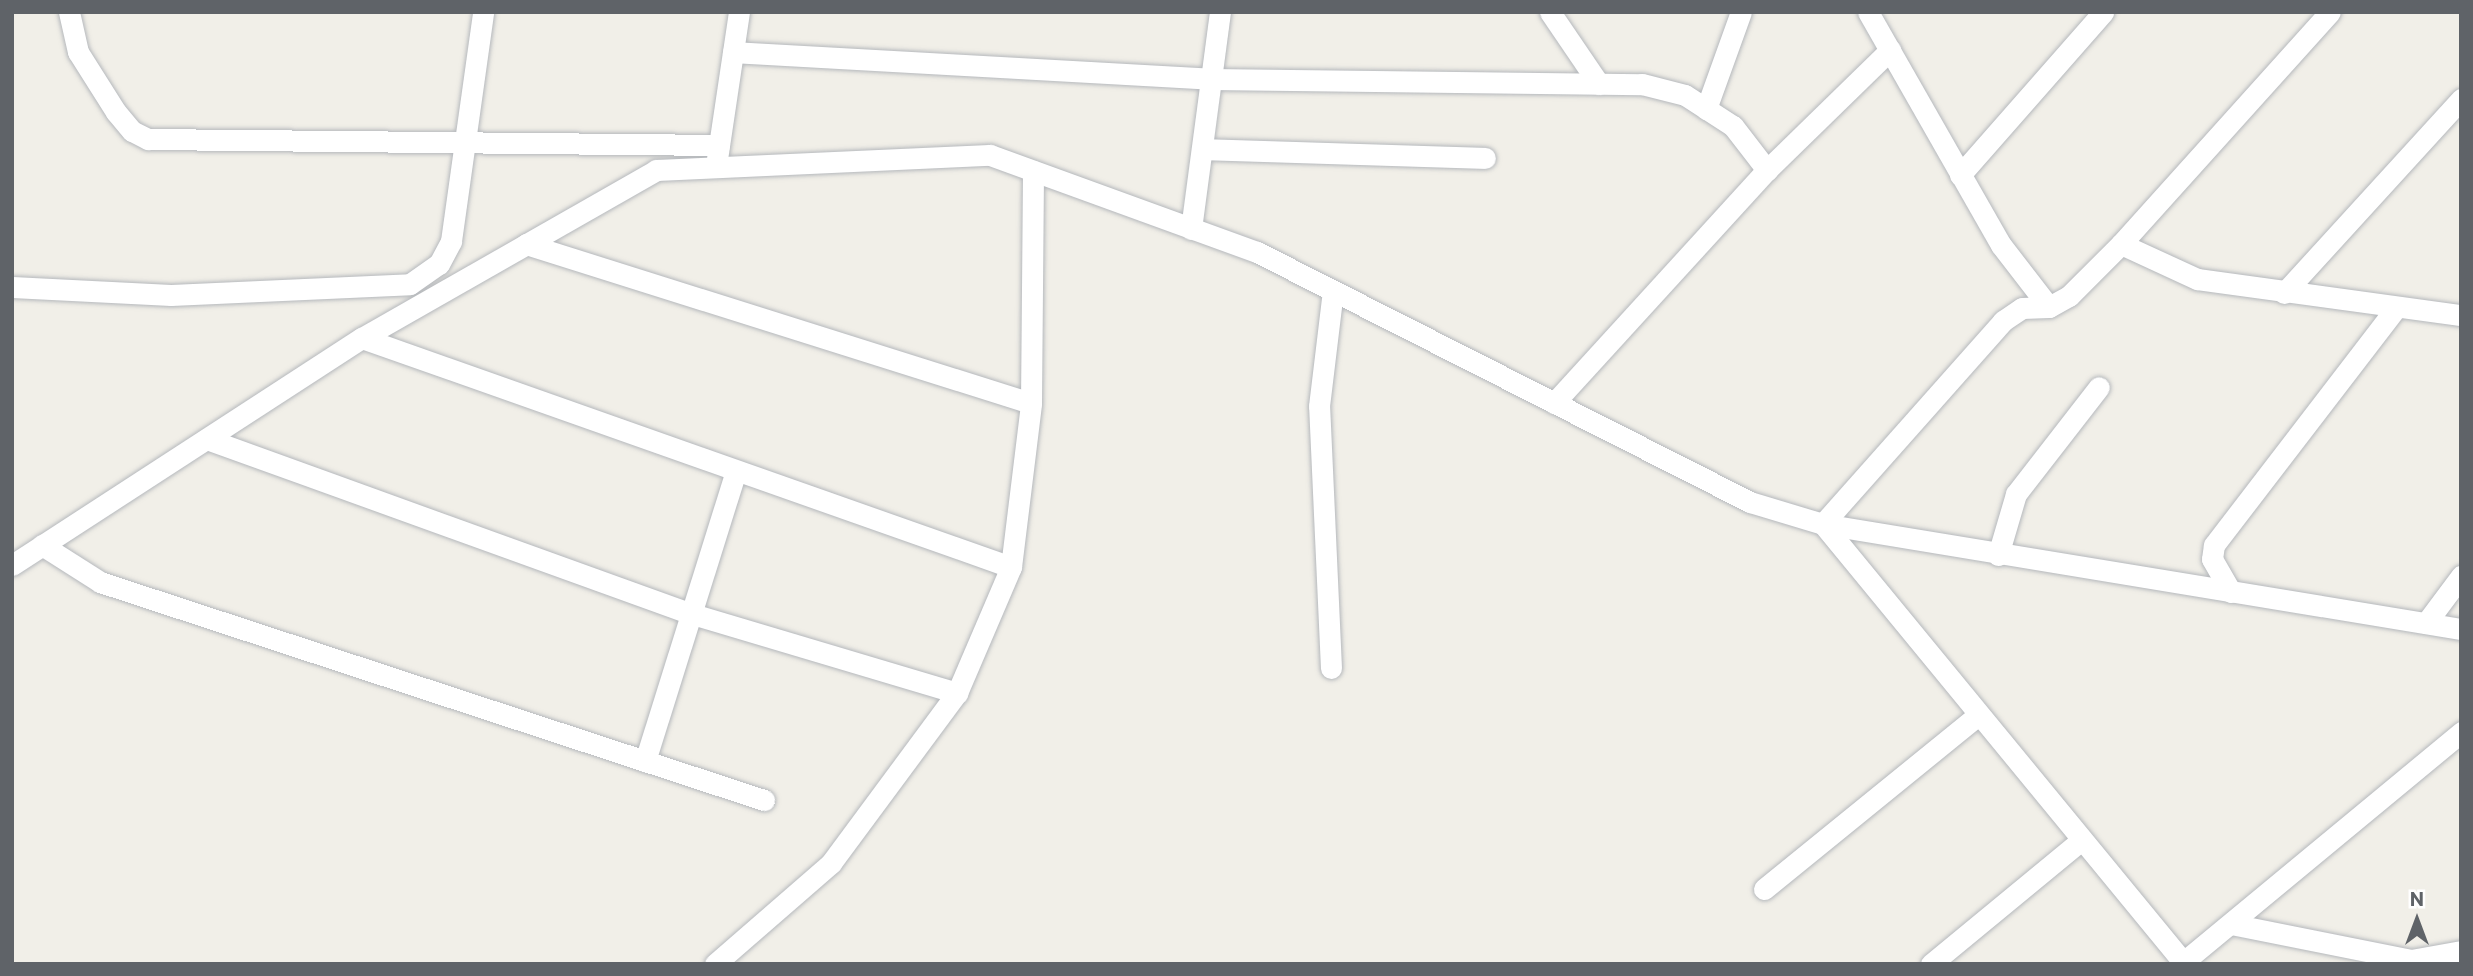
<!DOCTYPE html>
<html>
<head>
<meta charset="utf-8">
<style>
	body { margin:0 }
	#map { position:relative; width:2473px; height:976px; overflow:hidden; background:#f1efe8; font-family:Commissioner,sans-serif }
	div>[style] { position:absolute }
	.roads { filter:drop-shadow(0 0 2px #b5b8bc) drop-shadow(0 0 2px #b5b8bc) }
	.minor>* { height:21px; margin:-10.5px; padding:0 10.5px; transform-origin:10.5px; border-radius:10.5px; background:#fff }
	span { translate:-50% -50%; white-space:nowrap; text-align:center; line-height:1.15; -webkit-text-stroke:6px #fff; paint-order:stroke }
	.frame { position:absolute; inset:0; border:14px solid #5f6368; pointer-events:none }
	.north { position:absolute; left:2382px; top:885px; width:70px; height:70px; -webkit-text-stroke:5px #fff; paint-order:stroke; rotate:0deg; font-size:19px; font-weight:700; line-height:28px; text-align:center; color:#5f6368 }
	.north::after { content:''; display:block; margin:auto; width:24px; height:32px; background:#5f6368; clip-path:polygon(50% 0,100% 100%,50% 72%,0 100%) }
</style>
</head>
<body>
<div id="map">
	<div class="roads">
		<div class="minor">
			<i style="left:69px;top:12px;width:41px;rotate:77.3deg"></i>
			<i style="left:78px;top:52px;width:71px;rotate:57.7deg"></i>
			<i style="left:116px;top:112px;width:25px;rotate:50deg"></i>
			<i style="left:132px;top:131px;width:18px;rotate:27deg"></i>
			<i style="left:148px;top:139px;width:571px;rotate:0.6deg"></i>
			<i style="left:1550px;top:12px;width:87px;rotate:55.8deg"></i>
			<i style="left:1868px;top:12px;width:268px;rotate:60.3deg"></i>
			<i style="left:2001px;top:245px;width:78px;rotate:52.3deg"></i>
			<i style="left:2049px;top:307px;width:23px;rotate:-29deg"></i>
			<i style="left:2069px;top:296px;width:74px;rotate:-45deg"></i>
			<i style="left:2121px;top:244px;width:312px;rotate:-48deg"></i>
			<i style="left:733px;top:52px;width:477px;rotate:3.2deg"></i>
			<i style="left:1209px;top:79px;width:433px;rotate:0.7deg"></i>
			<i style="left:1642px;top:84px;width:44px;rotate:14.3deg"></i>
			<i style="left:1685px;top:95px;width:57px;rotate:32.9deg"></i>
			<i style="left:1733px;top:126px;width:56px;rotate:52.3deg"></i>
			<i style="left:1706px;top:109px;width:103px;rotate:-70.2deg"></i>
			<i style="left:1202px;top:149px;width:283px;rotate:1.8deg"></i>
			<i style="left:717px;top:159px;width:149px;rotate:-81.5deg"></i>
			<i style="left:1960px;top:175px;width:217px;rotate:-48.7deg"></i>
			<i style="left:1191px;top:229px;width:219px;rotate:-82.4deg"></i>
			<i style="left:526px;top:244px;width:529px;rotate:17.48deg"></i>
			<i style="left:2121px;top:244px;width:84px;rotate:24.7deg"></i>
			<i style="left:2197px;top:279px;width:266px;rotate:7.8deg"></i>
			<i style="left:12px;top:287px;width:159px;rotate:2.9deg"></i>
			<i style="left:171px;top:295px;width:239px;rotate:-2.6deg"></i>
			<i style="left:410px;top:284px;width:35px;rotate:-35deg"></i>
			<i style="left:439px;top:264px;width:26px;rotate:-62deg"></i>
			<i style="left:451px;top:241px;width:231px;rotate:-82deg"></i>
			<i style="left:2284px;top:293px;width:263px;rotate:-47.6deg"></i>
			<i style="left:2049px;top:307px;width:27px;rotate:178deg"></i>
			<i style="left:2022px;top:308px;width:23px;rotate:146deg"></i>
			<i style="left:2003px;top:321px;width:271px;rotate:131.6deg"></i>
			<i style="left:1823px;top:524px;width:567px;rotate:50.58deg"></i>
			<i style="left:362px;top:338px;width:688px;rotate:19.44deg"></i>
			<i style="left:1554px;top:403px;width:316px;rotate:-47.6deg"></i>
			<i style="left:1767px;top:170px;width:172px;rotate:-44.3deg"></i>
			<i style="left:207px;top:439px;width:512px;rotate:19.85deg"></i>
			<i style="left:689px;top:613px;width:280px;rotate:16.6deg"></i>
			<i style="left:42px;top:545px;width:69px;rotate:32.5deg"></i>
			<i style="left:100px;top:582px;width:699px;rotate:18.18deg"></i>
			<i style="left:1998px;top:555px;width:64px;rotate:-73.6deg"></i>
			<i style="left:2016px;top:494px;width:135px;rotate:-52.2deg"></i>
			<i style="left:12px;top:565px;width:417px;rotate:-33deg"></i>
			<i style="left:362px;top:338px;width:339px;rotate:-29.7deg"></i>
			<i style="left:656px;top:170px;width:334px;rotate:-2.6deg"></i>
			<i style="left:990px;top:155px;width:284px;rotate:20deg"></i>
			<i style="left:1257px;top:252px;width:553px;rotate:26.89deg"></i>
			<i style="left:1750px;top:502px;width:76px;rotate:16.8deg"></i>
			<i style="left:1823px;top:524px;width:647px;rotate:9.35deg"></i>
			<i style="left:2231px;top:592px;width:38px;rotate:-120deg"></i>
			<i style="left:2212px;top:559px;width:14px;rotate:-82deg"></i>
			<i style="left:2214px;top:545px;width:297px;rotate:-52.5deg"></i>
			<i style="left:2426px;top:623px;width:59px;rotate:-53.3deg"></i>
			<i style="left:1331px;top:668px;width:262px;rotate:-92.6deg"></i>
			<i style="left:1319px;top:406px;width:116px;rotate:-83.1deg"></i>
			<i style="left:645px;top:761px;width:302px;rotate:-72.6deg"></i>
			<i style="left:1764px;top:889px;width:273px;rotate:-39.1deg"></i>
			<i style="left:2231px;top:924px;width:184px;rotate:11.3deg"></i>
			<i style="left:2411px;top:960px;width:51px;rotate:-10.2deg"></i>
			<i style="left:715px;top:964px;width:154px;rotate:-41deg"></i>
			<i style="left:831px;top:863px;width:212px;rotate:-53.5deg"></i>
			<i style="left:957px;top:693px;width:137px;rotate:-66.8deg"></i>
			<i style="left:1011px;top:567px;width:165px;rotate:-83deg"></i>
			<i style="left:1031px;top:403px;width:232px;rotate:-89.5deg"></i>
			<i style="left:1931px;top:964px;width:193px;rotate:-39.5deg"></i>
			<i style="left:2181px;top:964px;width:364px;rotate:-39.6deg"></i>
		</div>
	</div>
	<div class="frame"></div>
	<div class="north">N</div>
</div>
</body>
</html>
